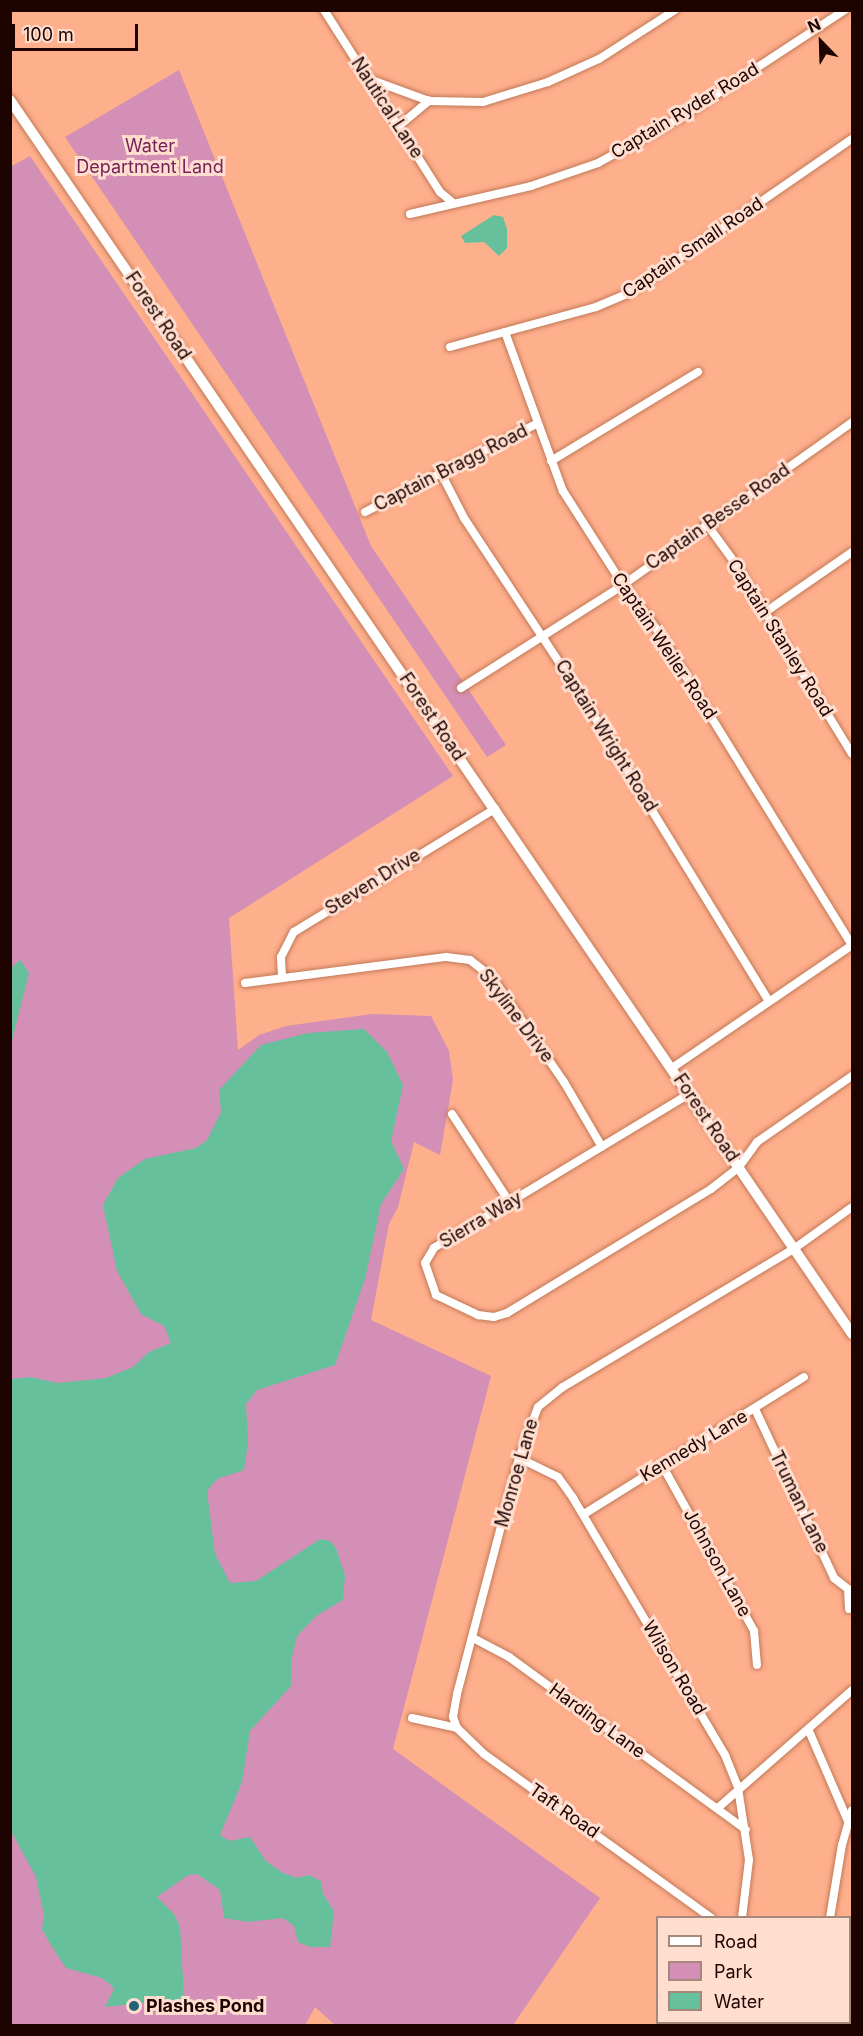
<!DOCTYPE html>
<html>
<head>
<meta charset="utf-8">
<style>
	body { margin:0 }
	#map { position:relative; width:863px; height:2036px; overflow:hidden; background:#feaf8c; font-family:Inter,sans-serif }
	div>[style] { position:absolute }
	.green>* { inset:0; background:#d38fb5 }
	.water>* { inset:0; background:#66c09b }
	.roads { filter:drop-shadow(0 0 2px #c37957) drop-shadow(0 0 2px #c37957) }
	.minor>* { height:8px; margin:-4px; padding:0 4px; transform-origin:4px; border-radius:4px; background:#fff }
	.secondary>* { height:10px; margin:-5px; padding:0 5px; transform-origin:5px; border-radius:5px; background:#fff }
	.dots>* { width:16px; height:16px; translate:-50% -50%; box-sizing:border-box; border:3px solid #ffdecf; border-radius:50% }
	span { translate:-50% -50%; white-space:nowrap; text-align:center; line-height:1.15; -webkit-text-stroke:6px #ffdecf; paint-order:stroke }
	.street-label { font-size:18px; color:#1e0400 }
	.park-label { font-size:18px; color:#772259 }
	.poi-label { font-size:18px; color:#1e0400; font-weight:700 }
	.left { translate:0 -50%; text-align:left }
	.frame { position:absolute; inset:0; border:12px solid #1e0400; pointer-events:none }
	.legend { position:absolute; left:656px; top:1916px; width:195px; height:108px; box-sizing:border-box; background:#ffdecf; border:2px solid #a5877c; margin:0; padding:8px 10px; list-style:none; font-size:18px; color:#1e0400 }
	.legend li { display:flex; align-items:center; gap:12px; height:30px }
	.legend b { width:30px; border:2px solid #a5877c }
	.north { position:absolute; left:791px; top:12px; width:60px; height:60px; -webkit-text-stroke:4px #ffdecf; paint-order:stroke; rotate:337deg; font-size:16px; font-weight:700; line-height:24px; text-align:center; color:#1e0400 }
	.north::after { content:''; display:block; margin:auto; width:21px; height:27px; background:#1e0400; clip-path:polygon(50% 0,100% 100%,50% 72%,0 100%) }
	.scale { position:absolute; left:12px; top:24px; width:126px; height:27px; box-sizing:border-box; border:3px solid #1e0400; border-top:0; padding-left:8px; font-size:18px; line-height:21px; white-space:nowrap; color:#1e0400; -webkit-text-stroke:4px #ffdecf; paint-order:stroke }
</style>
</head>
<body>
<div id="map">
	<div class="green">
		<i style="clip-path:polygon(179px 70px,371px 546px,506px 745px,487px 757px,65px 137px)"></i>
		<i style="clip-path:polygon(30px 156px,453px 776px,229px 918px,238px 1050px,259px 1035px,286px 1026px,372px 1014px,431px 1016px,449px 1051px,453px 1080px,440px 1155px,414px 1142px,398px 1207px,389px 1224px,371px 1320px,491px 1376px,393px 1749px,600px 1898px,513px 2025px,335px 2025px,315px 2007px,305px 2025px,11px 2025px,10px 167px)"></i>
	</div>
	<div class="water">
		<i style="clip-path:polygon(494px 215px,503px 217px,507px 229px,507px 248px,499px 256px,484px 242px,465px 243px,461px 236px)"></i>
		<i style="clip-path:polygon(20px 960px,29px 973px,11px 1044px,11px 968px)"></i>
		<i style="clip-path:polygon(364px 1029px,387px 1052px,403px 1085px,391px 1141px,404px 1169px,381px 1204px,365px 1279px,335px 1365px,257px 1390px,246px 1404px,248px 1442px,244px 1470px,217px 1479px,207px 1491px,215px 1554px,230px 1583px,256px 1581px,320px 1539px,330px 1541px,336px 1548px,345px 1576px,343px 1600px,316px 1616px,297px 1636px,291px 1661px,291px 1686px,250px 1731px,242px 1782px,220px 1835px,229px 1841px,250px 1837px,266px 1861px,283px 1873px,297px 1878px,309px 1875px,321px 1881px,323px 1894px,334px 1911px,330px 1947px,310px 1947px,298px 1942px,294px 1926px,283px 1918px,248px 1922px,224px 1918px,220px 1890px,197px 1874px,188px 1875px,157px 1897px,174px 1914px,180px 1927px,184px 1999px,105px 2007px,114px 1989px,110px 1984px,102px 1978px,66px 1968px,49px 1942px,42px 1929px,44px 1915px,36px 1877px,11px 1831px,11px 1379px,30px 1377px,58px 1383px,106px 1378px,133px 1367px,149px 1352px,171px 1343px,164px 1326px,141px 1314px,117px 1271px,103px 1205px,118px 1178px,145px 1159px,196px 1148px,207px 1140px,221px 1112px,219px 1090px,261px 1045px,308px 1033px)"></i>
	</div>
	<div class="roads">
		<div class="minor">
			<i style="left:324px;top:10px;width:216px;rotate:57.5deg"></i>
			<i style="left:440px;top:192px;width:17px;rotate:40deg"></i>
			<i style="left:369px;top:79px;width:64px;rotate:20.1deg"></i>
			<i style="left:400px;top:125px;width:38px;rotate:-40deg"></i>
			<i style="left:429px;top:101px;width:54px;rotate:1.1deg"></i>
			<i style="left:483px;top:102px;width:68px;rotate:-17.1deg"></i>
			<i style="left:548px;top:82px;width:56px;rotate:-24.3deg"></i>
			<i style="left:599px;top:59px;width:90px;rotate:-32.8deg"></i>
			<i style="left:410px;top:214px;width:124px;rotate:-13deg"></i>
			<i style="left:531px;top:186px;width:71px;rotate:-18.9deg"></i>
			<i style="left:598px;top:163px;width:99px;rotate:-28.9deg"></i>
			<i style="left:685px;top:115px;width:191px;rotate:-33.3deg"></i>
			<i style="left:505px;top:332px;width:169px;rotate:70deg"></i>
			<i style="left:563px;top:491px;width:112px;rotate:57.4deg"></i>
			<i style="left:623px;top:585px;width:58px;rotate:52.7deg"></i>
			<i style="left:658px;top:631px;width:369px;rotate:58.3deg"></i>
			<i style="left:450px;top:347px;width:151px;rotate:-15.3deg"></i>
			<i style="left:596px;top:307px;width:34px;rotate:-23deg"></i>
			<i style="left:627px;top:294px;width:273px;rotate:-34.6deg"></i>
			<i style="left:551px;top:461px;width:172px;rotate:-31.2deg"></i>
			<i style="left:441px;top:473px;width:51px;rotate:62.9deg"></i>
			<i style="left:464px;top:518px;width:225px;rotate:56.6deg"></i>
			<i style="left:588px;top:706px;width:346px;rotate:58.5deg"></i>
			<i style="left:365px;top:512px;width:192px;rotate:-27.2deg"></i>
			<i style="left:706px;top:523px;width:49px;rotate:54.1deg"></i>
			<i style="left:735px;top:563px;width:224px;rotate:58.5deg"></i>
			<i style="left:764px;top:613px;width:107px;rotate:-34.7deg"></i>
			<i style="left:461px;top:688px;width:192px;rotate:-32.4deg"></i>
			<i style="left:623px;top:585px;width:281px;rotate:-35.4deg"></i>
			<i style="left:282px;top:977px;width:20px;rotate:-93deg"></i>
			<i style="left:281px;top:957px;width:28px;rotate:-63deg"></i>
			<i style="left:294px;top:932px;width:236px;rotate:-31.5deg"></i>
			<i style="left:245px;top:983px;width:203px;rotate:-7.4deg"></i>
			<i style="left:446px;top:957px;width:24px;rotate:7deg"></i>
			<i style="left:470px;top:960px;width:28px;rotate:38deg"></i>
			<i style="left:492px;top:977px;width:127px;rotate:55.6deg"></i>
			<i style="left:564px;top:1082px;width:75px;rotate:59.7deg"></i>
			<i style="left:672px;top:1068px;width:218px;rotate:-34.3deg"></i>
			<i style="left:689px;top:1094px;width:298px;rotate:148.9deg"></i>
			<i style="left:434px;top:1248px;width:17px;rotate:121deg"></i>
			<i style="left:425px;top:1263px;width:34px;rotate:71deg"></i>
			<i style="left:436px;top:1295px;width:47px;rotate:25.5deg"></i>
			<i style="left:478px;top:1315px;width:16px;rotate:7deg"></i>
			<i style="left:494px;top:1317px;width:14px;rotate:-17deg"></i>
			<i style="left:507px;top:1313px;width:239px;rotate:-31.3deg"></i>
			<i style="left:711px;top:1189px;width:36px;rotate:-38deg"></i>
			<i style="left:739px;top:1167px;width:31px;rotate:-54deg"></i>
			<i style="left:757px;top:1142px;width:116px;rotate:-34.8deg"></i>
			<i style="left:452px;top:1114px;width:106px;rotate:56.9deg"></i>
			<i style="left:755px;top:1409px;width:187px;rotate:64.9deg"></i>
			<i style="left:834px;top:1578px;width:18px;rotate:38deg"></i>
			<i style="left:848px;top:1589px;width:20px;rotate:87deg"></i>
			<i style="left:519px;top:1458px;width:43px;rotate:26deg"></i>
			<i style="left:558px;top:1477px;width:26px;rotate:54deg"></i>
			<i style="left:573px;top:1498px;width:299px;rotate:59.4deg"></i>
			<i style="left:725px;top:1755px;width:35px;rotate:68deg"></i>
			<i style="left:738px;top:1788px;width:73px;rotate:81.3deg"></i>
			<i style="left:749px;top:1860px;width:58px;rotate:96.9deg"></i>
			<i style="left:662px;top:1465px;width:190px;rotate:61deg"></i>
			<i style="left:754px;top:1631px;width:34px;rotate:85deg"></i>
			<i style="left:584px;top:1514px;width:259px;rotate:-31.9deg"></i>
			<i style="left:473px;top:1638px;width:41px;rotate:27.8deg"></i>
			<i style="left:509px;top:1657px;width:293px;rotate:36.1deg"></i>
			<i style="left:412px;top:1718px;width:46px;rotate:12.5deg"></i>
			<i style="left:457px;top:1728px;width:37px;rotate:44deg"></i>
			<i style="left:484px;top:1754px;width:280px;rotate:35.8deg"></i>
			<i style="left:457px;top:1728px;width:12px;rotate:-110deg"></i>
			<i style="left:453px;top:1717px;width:23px;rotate:-80deg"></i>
			<i style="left:457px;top:1694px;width:244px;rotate:-75.3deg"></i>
			<i style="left:519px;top:1458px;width:54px;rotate:-69.6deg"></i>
			<i style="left:538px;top:1407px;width:32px;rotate:-39deg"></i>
			<i style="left:563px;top:1387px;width:270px;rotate:-30.9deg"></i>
			<i style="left:795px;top:1248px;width:70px;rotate:-35.7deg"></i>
			<i style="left:809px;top:1731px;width:98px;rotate:66.6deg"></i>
			<i style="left:719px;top:1807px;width:177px;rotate:-41.3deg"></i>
			<i style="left:830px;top:1918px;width:74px;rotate:-80.7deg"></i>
			<i style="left:842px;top:1845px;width:36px;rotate:-74deg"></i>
			<i style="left:850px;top:1959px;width:3px;rotate:45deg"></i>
			<i style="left:837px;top:2022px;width:6px;rotate:45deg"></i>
		</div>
		<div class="secondary">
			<i style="left:10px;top:100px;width:1494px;rotate:55.69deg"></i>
		</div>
	</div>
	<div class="dots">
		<i style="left:134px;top:2006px;background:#236177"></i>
	</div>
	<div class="street-label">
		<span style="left:387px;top:108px;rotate:57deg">Nautical Lane</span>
		<span style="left:685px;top:111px;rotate:-31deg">Captain Ryder Road</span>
		<span style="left:693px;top:248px;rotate:-34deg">Captain Small Road</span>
		<span style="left:158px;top:316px;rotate:56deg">Forest Road</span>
		<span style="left:451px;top:468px;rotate:-27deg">Captain Bragg Road</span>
		<span style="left:718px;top:517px;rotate:-35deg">Captain Besse Road</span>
		<span style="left:780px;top:638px;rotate:58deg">Captain Stanley Road</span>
		<span style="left:664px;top:646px;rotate:56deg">Captain Weiler Road</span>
		<span style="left:432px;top:717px;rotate:56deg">Forest Road</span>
		<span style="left:606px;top:736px;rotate:58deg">Captain Wright Road</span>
		<span style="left:373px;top:882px;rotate:-32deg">Steven Drive</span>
		<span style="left:516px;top:1016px;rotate:53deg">Skyline Drive</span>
		<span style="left:706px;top:1118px;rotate:56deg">Forest Road</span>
		<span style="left:481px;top:1220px;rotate:-31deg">Sierra Way</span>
		<span style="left:694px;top:1446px;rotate:-31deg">Kennedy Lane</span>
		<span style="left:517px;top:1473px;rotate:-74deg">Monroe Lane</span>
		<span style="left:799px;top:1502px;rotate:64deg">Truman Lane</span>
		<span style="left:717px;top:1563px;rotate:61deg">Johnson Lane</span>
		<span style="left:674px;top:1668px;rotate:59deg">Wilson Road</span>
		<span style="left:597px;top:1721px;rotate:36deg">Harding Lane</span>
		<span style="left:564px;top:1811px;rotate:35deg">Taft Road</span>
	</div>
	<div class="park-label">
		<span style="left:150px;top:157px">Water<br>Department Land</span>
	</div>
	<div class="poi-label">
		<span class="left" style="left:146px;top:2006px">Plashes Pond</span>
	</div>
	<div class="frame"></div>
	<ul class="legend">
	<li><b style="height:8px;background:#fff"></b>Road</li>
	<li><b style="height:16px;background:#d38fb5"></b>Park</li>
	<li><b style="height:16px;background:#66c09b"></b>Water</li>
	</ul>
	<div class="north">N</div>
	<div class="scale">100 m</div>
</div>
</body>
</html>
